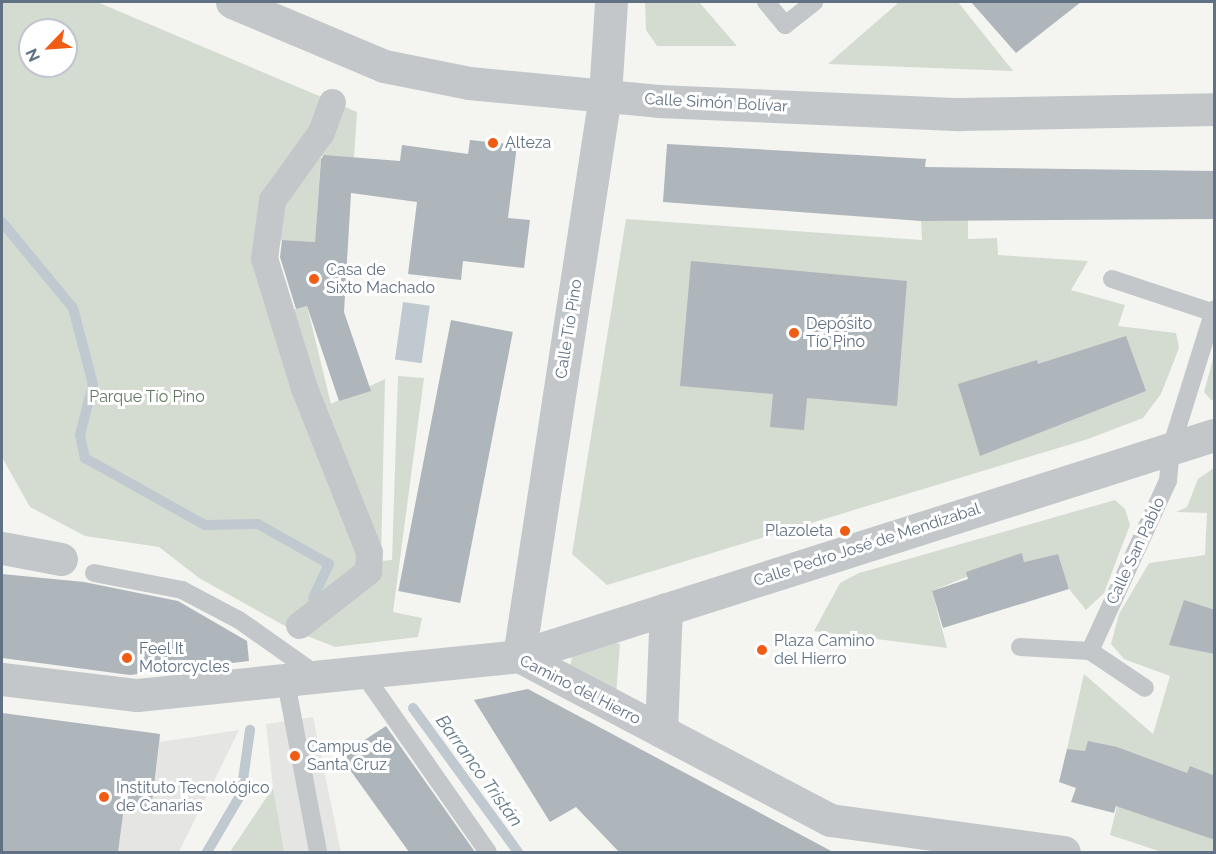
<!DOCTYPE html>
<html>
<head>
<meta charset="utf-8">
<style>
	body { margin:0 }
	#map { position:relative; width:1216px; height:854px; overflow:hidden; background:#f4f5f0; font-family:Raleway,sans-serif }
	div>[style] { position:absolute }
	.built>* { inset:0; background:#e5e6e4 }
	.green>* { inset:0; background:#d4dcd1 }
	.water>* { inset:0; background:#bfc9cf; transform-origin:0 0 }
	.stream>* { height:10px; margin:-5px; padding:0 5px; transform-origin:5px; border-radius:5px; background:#bfc9cf }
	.building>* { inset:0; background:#aeb5bb; transform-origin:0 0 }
	.service>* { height:18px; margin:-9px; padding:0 9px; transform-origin:9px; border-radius:9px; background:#c3c7ca }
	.pedestrian>* { height:27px; margin:-13.5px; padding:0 13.5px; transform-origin:13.5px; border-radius:13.5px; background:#c3c7ca }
	.minor>* { height:33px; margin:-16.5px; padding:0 16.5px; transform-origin:16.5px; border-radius:16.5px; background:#c3c7ca }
	.dots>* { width:16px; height:16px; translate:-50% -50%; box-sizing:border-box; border:3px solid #fff; border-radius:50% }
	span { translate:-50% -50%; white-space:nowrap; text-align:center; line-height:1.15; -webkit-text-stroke:6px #fff; paint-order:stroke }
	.street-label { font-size:16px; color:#617184 }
	.poi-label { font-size:16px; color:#617184 }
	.left { translate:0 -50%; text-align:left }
	.right { translate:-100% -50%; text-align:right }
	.park-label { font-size:16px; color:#637a60 }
	.water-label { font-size:18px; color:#617a88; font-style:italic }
	.frame { position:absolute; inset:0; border:3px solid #617184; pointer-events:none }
	.north { position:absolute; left:18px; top:18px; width:60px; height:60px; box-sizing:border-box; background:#fff; border:2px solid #c0c6ce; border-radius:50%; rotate:245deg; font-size:16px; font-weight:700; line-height:24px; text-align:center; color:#617184 }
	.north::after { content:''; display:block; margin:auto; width:21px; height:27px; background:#f15c14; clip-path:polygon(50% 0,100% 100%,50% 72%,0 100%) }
</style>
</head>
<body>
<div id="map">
	<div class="built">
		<i style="clip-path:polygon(2px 713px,160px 734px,160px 742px,239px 730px,179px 852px,2px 852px)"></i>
		<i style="clip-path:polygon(313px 717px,341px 852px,230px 852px,273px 788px,266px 724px)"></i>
	</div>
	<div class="green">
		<i style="clip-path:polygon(evenodd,2px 2px,97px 2px,357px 112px,354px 158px,321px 156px,315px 242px,277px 240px,276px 261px,292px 310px,307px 306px,331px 404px,385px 379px,381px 561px,392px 560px,398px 376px,424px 378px,393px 612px,422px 618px,418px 637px,335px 647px,292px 630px,199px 578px,159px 547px,85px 536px,30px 507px,3px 459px,2px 2px,30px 30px,66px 30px,66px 66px,30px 66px,30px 30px)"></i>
		<i style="clip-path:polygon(645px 2px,699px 2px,737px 46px,657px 46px,646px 30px)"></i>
		<i style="clip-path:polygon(899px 2px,958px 2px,1013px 71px,828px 64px)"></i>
		<i style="clip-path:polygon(626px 219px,922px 240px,921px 221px,968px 220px,968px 239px,997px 238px,998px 255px,1088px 261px,1071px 290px,1125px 305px,1118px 326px,1176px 333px,1179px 348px,1161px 394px,1143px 418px,1088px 439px,607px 585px,572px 554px)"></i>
		<i style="clip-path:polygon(1214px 355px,1214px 400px,1211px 400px,1204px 392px)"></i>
		<i style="clip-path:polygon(1214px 468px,1214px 852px,1162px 852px,1110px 835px,1127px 765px,1067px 749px,1084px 674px,1153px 734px,1170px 676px,1124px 659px,1111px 644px,1119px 614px,1149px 563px,1205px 555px,1207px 513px,1176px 512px,1187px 507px,1198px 479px)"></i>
		<i style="clip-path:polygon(1115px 500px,1125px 509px,1130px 525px,1104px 593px,1086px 610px,1069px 589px,1058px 554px,1024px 562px,1022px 554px,932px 591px,947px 648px,814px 631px,840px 583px,859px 573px)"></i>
		<i style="clip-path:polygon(616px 643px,620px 644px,616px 695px,569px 673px,572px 656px)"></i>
		<i style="clip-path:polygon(273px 788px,284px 852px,230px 852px)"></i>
	</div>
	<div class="water">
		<i style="left:403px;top:302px;width:27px;height:58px;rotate:8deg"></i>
	</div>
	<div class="stream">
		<i style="left:2px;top:222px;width:112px;rotate:50.5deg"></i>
		<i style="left:73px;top:308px;width:79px;rotate:75.3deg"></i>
		<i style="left:93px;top:384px;width:53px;rotate:104.3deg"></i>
		<i style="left:80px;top:435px;width:24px;rotate:78deg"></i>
		<i style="left:85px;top:458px;width:137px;rotate:29.2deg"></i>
		<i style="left:205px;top:525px;width:53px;rotate:-1.1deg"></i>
		<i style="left:258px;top:524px;width:81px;rotate:29.4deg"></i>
		<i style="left:313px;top:598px;width:38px;rotate:-65deg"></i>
		<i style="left:413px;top:708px;width:178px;rotate:53.9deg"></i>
		<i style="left:207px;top:852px;width:67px;rotate:-59.6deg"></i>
		<i style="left:241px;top:794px;width:65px;rotate:-82deg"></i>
	</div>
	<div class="building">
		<i style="clip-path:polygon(971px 2px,1081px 2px,1016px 53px)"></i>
		<i style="clip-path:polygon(470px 140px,517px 145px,508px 218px,530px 220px,524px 268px,463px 261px,461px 280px,408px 274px,417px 202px,351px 193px,344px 312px,371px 391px,339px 401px,307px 306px,296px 309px,280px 257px,282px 240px,315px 242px,321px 159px,324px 155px,400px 161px,402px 145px,468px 154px)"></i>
		<i style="clip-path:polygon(667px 144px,926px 159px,925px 167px,1215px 171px,1215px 219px,921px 221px,663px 202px)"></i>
		<i style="clip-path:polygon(691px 261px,907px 281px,897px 406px,807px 398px,804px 430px,770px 427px,773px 394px,680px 386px)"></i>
		<i style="left:451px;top:320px;width:63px;height:276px;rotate:11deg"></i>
		<i style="clip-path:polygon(1126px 336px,1146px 391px,980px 456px,958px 384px,1037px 360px,1038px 364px)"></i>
		<i style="clip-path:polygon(1022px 553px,1024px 562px,1058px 554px,1069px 589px,943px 628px,932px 591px,968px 579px,966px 572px)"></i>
		<i style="clip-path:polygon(2px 574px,84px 582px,178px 601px,247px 641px,249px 661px,130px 675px,2px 658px)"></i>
		<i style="clip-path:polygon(1184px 600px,1215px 610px,1215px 654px,1169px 645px)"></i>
		<i style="clip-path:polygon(528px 689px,833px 852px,619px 852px,576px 807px,550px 822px,474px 700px)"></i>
		<i style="clip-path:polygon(2px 713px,160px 734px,151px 811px,124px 807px,118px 852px,2px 852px)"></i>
		<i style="clip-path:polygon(386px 726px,475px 852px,409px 852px,340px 756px)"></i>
		<i style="clip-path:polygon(1088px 741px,1117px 747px,1187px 773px,1190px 766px,1215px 776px,1215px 840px,1116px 806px,1114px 813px,1071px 802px,1076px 788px,1059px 782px,1067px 749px,1085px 751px)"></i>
	</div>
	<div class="service">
		<i style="left:766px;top:2px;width:30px;rotate:50deg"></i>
		<i style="left:785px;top:25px;width:37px;rotate:-38deg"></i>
		<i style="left:1112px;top:279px;width:104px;rotate:18.4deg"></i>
		<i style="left:94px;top:573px;width:90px;rotate:10.9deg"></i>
		<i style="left:182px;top:590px;width:64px;rotate:27.8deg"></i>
		<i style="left:239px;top:620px;width:95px;rotate:35.2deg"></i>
		<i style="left:1020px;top:647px;width:70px;rotate:3.3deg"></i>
		<i style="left:1090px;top:651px;width:66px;rotate:33.9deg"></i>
		<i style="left:1090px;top:651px;width:187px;rotate:-65.4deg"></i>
		<i style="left:1168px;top:481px;width:33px;rotate:-85deg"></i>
		<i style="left:1171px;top:448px;width:145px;rotate:-72.7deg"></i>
		<i style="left:363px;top:673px;width:218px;rotate:55.1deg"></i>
		<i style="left:286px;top:682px;width:173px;rotate:79.3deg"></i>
	</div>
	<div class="pedestrian">
		<i style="left:299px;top:625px;width:88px;rotate:-38deg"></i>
		<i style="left:368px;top:571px;width:19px;rotate:-87deg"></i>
		<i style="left:369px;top:552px;width:176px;rotate:-111.6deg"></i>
		<i style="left:304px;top:388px;width:136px;rotate:-107.1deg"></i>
		<i style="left:264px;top:258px;width:59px;rotate:-82.1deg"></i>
		<i style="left:272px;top:200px;width:84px;rotate:-54.2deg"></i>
		<i style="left:321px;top:132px;width:32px;rotate:-70deg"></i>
	</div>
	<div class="minor">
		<i style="left:232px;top:2px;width:165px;rotate:22.8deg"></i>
		<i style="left:384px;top:66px;width:87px;rotate:11.3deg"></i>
		<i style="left:469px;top:83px;width:190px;rotate:5.4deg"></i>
		<i style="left:658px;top:101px;width:302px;rotate:2.5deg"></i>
		<i style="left:960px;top:114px;width:254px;rotate:-1.1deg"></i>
		<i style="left:2px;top:548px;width:60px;rotate:10.6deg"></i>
		<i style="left:519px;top:656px;width:568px;rotate:-81.28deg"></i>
		<i style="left:605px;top:95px;width:93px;rotate:-86.3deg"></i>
		<i style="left:519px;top:656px;width:352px;rotate:27.8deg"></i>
		<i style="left:830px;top:820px;width:236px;rotate:7.8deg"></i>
		<i style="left:2px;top:679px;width:136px;rotate:6.8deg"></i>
		<i style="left:137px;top:695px;width:384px;rotate:-5.8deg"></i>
		<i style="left:519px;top:656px;width:729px;rotate:-17.64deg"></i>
		<i style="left:661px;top:731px;width:122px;rotate:-87.7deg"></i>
	</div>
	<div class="dots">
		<i style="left:493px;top:143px;background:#f15c14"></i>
		<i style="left:314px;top:279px;background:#f15c14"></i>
		<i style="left:794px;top:333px;background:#f15c14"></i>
		<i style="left:845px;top:531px;background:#f15c14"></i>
		<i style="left:762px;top:650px;background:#f15c14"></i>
		<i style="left:127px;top:658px;background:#f15c14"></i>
		<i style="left:295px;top:756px;background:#f15c14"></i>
		<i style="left:104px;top:797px;background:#f15c14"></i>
	</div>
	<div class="street-label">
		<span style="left:716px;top:103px;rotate:3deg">Calle Simón Bolívar</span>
		<span style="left:569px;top:329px;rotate:-81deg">Calle Tío Pino</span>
		<span style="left:867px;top:545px;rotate:-18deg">Calle Pedro José de Mendizabal</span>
		<span style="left:1136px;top:551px;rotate:-65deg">Calle San Pablo</span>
		<span style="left:580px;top:690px;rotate:27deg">Camino del Hierro</span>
	</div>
	<div class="poi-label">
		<span class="left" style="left:505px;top:143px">Alteza</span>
		<span class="left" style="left:326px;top:279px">Casa de<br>Sixto Machado</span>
		<span class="left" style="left:806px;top:333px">Depósito<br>Tío Pino</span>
		<span class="right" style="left:833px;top:531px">Plazoleta</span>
		<span class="left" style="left:774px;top:650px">Plaza Camino<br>del Hierro</span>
		<span class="left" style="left:139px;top:658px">Feel It<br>Motorcycles</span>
		<span class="left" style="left:307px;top:756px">Campus de<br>Santa Cruz</span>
		<span class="left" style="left:116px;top:797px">Instituto Tecnológico<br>de Canarias</span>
	</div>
	<div class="park-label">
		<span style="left:147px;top:397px">Parque Tío Pino</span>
	</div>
	<div class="water-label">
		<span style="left:479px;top:771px;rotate:54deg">Barranco Tristán</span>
	</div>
	<div class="frame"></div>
	<div class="north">N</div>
</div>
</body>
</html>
